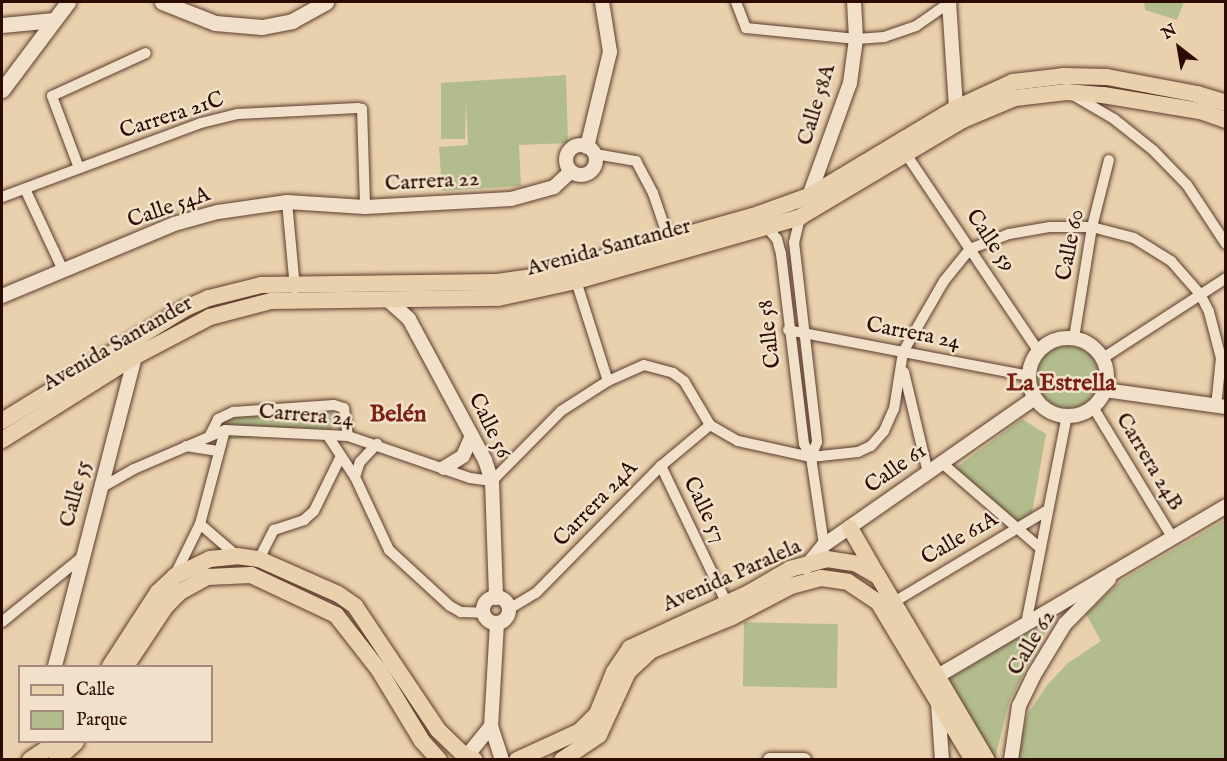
<!DOCTYPE html>
<html>
<head>
<meta charset="utf-8">
<style>
	body { margin:0 }
	#map { position:relative; width:1227px; height:761px; overflow:hidden; background:#ead1ad; font-family:"IM FELL English",serif }
	div>[style] { position:absolute }
	.green>* { inset:0; background:#b3bc8d; transform-origin:0 0 }
	.round { border-radius:50% }
	.roads { filter:drop-shadow(0 0 2px #5c3c2c) drop-shadow(0 0 2px #5c3c2c) }
	.minor>* { height:10px; margin:-5px; padding:0 5px; transform-origin:5px; border-radius:5px; background:#f1e1ca }
	.tertiary>* { height:14px; margin:-7px; padding:0 7px; transform-origin:7px; border-radius:7px; background:#f1e1ca }
	.tertiary>.ring { margin:-7px; padding:0; box-sizing:content-box; background:none; border:14px solid #f1e1ca; border-radius:50% }
	.secondary>* { height:15px; margin:-7.5px; padding:0 7.5px; transform-origin:7.5px; border-radius:7.5px; background:#f1e1ca }
	.primary>* { height:16px; margin:-8px; padding:0 8px; transform-origin:8px; border-radius:8px; background:#ead1ad }
	span { translate:-50% -50%; white-space:nowrap; text-align:center; line-height:1.15; -webkit-text-stroke:5px #f1e1ca; paint-order:stroke }
	.street-label { font-size:22px; color:#2c0b01 }
	.neighbourhood-label { font-size:24px; color:#7a1f14; font-weight:700 }
	.frame { position:absolute; inset:0; border:3px solid #2c0b01; pointer-events:none }
	.legend { position:absolute; left:18px; top:665px; width:195px; height:78px; box-sizing:border-box; background:#f1e1ca; border:2px solid #a28b7a; margin:0; padding:8px 10px; list-style:none; font-size:18px; color:#2c0b01 }
	.legend li { display:flex; align-items:center; gap:12px; height:30px }
	.legend b { width:30px; border:2px solid #a28b7a }
	.north { position:absolute; left:1149px; top:18px; width:60px; height:60px; -webkit-text-stroke:4px #f1e1ca; paint-order:stroke; rotate:329deg; font-size:16px; font-weight:700; line-height:24px; text-align:center; color:#2c0b01 }
	.north::after { content:''; display:block; margin:auto; width:21px; height:27px; background:#2c0b01; clip-path:polygon(50% 0,100% 100%,50% 72%,0 100%) }
</style>
</head>
<body>
<div id="map">
	<div class="green">
		<i style="clip-path:polygon(1144px 2px,1184px 2px,1177px 20px,1145px 10px)"></i>
		<i style="clip-path:polygon(566px 75px,568px 143px,519px 145px,521px 186px,442px 191px,439px 147px,468px 145px,466px 100px,465px 139px,441px 139px,441px 83px)"></i>
		<i class="round" style="left:1037px;top:346px;width:62px;height:62px"></i>
		<i style="clip-path:polygon(331px 410px,336px 420px,331px 431px,234px 439px,228px 439px,220px 427px,232px 417px)"></i>
		<i style="clip-path:polygon(1022px 419px,1046px 434px,1028px 535px,954px 469px)"></i>
		<i style="clip-path:polygon(1225px 520px,1225px 759px,1019px 759px,1018px 748px,1028px 713px,1048px 684px,1068px 663px,1101px 641px,1086px 614px,1122px 580px)"></i>
		<i style="left:838px;top:624px;width:64px;height:94px;rotate:91deg"></i>
		<i style="clip-path:polygon(1040px 624px,1046px 623px,1048px 627px,1009px 702px,995px 759px,947px 680px)"></i>
	</div>
	<div class="roads">
		<div class="minor">
			<i style="left:736px;top:2px;width:28px;rotate:69deg"></i>
			<i style="left:746px;top:28px;width:111px;rotate:5.7deg"></i>
			<i style="left:856px;top:39px;width:28px;rotate:-4deg"></i>
			<i style="left:884px;top:37px;width:34px;rotate:-19deg"></i>
			<i style="left:916px;top:26px;width:40px;rotate:-34.9deg"></i>
			<i style="left:1073px;top:95px;width:48px;rotate:30.3deg"></i>
			<i style="left:1114px;top:119px;width:50px;rotate:38.5deg"></i>
			<i style="left:1153px;top:150px;width:49px;rotate:45.8deg"></i>
			<i style="left:1187px;top:185px;width:71px;rotate:56.5deg"></i>
			<i style="left:595px;top:154px;width:42px;rotate:9.7deg"></i>
			<i style="left:636px;top:161px;width:36px;rotate:62deg"></i>
			<i style="left:653px;top:193px;width:50px;rotate:71.2deg"></i>
			<i style="left:906px;top:154px;width:239px;rotate:56.1deg"></i>
			<i style="left:79px;top:168px;width:77px;rotate:-110.6deg"></i>
			<i style="left:52px;top:96px;width:103px;rotate:-24.6deg"></i>
			<i style="left:25px;top:189px;width:87px;rotate:64.9deg"></i>
			<i style="left:2px;top:197px;width:212px;rotate:-20.4deg"></i>
			<i style="left:201px;top:123px;width:38px;rotate:-14deg"></i>
			<i style="left:238px;top:114px;width:120px;rotate:-2.9deg"></i>
			<i style="left:358px;top:108px;width:4px;rotate:14deg"></i>
			<i style="left:362px;top:109px;width:98px;rotate:88.2deg"></i>
			<i style="left:287px;top:202px;width:87px;rotate:84.7deg"></i>
			<i style="left:800px;top:217px;width:26px;rotate:103deg"></i>
			<i style="left:794px;top:242px;width:201px;rotate:83.4deg"></i>
			<i style="left:817px;top:442px;width:16px;rotate:112deg"></i>
			<i style="left:763px;top:223px;width:21px;rotate:49deg"></i>
			<i style="left:777px;top:239px;width:16px;rotate:75deg"></i>
			<i style="left:781px;top:254px;width:191px;rotate:83.1deg"></i>
			<i style="left:804px;top:444px;width:15px;rotate:62deg"></i>
			<i style="left:811px;top:457px;width:89px;rotate:81.6deg"></i>
			<i style="left:576px;top:281px;width:105px;rotate:72.3deg"></i>
			<i style="left:788px;top:330px;width:246px;rotate:10.8deg"></i>
			<i style="left:1074px;top:338px;width:112px;rotate:-80.8deg"></i>
			<i style="left:1092px;top:227px;width:69px;rotate:-75.8deg"></i>
			<i style="left:1103px;top:358px;width:147px;rotate:-33deg"></i>
			<i style="left:904px;top:372px;width:104px;rotate:76.6deg"></i>
			<i style="left:1093px;top:407px;width:152px;rotate:58.7deg"></i>
			<i style="left:210px;top:435px;width:18px;rotate:-63deg"></i>
			<i style="left:218px;top:419px;width:17px;rotate:-25deg"></i>
			<i style="left:233px;top:412px;width:101px;rotate:-4deg"></i>
			<i style="left:334px;top:405px;width:10px;rotate:17deg"></i>
			<i style="left:344px;top:408px;width:28px;rotate:82deg"></i>
			<i style="left:328px;top:436px;width:49px;rotate:56.6deg"></i>
			<i style="left:355px;top:477px;width:81px;rotate:65deg"></i>
			<i style="left:389px;top:550px;width:83px;rotate:42.6deg"></i>
			<i style="left:450px;top:606px;width:13px;rotate:29deg"></i>
			<i style="left:461px;top:612px;width:23px;rotate:2deg"></i>
			<i style="left:186px;top:446px;width:32px;rotate:9deg"></i>
			<i style="left:942px;top:463px;width:128px;rotate:40.9deg"></i>
			<i style="left:661px;top:466px;width:153px;rotate:64.4deg"></i>
			<i style="left:355px;top:477px;width:16px;rotate:-72deg"></i>
			<i style="left:360px;top:462px;width:25px;rotate:-47deg"></i>
			<i style="left:99px;top:489px;width:40px;rotate:-29.7deg"></i>
			<i style="left:134px;top:469px;width:99px;rotate:-23.2deg"></i>
			<i style="left:225px;top:430px;width:123px;rotate:2.8deg"></i>
			<i style="left:348px;top:436px;width:129px;rotate:19deg"></i>
			<i style="left:470px;top:478px;width:22px;rotate:8deg"></i>
			<i style="left:492px;top:481px;width:98px;rotate:-45.4deg"></i>
			<i style="left:561px;top:411px;width:56px;rotate:-32.6deg"></i>
			<i style="left:608px;top:381px;width:39px;rotate:-24deg"></i>
			<i style="left:644px;top:365px;width:30px;rotate:15deg"></i>
			<i style="left:673px;top:373px;width:14px;rotate:36deg"></i>
			<i style="left:684px;top:381px;width:51px;rotate:59.4deg"></i>
			<i style="left:710px;top:425px;width:32px;rotate:30deg"></i>
			<i style="left:738px;top:441px;width:75px;rotate:12.4deg"></i>
			<i style="left:811px;top:457px;width:47px;rotate:-6.1deg"></i>
			<i style="left:858px;top:452px;width:14px;rotate:-25deg"></i>
			<i style="left:871px;top:446px;width:20px;rotate:-49deg"></i>
			<i style="left:884px;top:431px;width:24px;rotate:-66deg"></i>
			<i style="left:894px;top:409px;width:58px;rotate:-81deg"></i>
			<i style="left:903px;top:352px;width:82px;rotate:-60deg"></i>
			<i style="left:944px;top:281px;width:41px;rotate:-50.9deg"></i>
			<i style="left:970px;top:249px;width:42px;rotate:-21deg"></i>
			<i style="left:1009px;top:234px;width:42px;rotate:-9.7deg"></i>
			<i style="left:1050px;top:227px;width:42px"></i>
			<i style="left:1092px;top:227px;width:43px;rotate:14.7deg"></i>
			<i style="left:1134px;top:238px;width:44px;rotate:31.9deg"></i>
			<i style="left:1171px;top:261px;width:44px;rotate:48.7deg"></i>
			<i style="left:1200px;top:294px;width:20px;rotate:63deg"></i>
			<i style="left:1209px;top:312px;width:48px;rotate:75.4deg"></i>
			<i style="left:1221px;top:358px;width:48px;rotate:95.9deg"></i>
			<i style="left:200px;top:524px;width:49px;rotate:40.9deg"></i>
			<i style="left:259px;top:559px;width:33px;rotate:-63deg"></i>
			<i style="left:274px;top:530px;width:32px;rotate:-18deg"></i>
			<i style="left:304px;top:520px;width:13px;rotate:-42deg"></i>
			<i style="left:314px;top:511px;width:61px;rotate:-63.9deg"></i>
			<i style="left:174px;top:577px;width:59px;rotate:-63.9deg"></i>
			<i style="left:200px;top:524px;width:97px;rotate:-75.1deg"></i>
			<i style="left:894px;top:602px;width:177px;rotate:-30.9deg"></i>
			<i style="left:509px;top:609px;width:31px;rotate:-31deg"></i>
			<i style="left:536px;top:593px;width:178px;rotate:-45.5deg"></i>
			<i style="left:661px;top:466px;width:64px;rotate:-39.9deg"></i>
			<i style="left:2px;top:622px;width:103px;rotate:-39.1deg"></i>
			<i style="left:1026px;top:624px;width:213px;rotate:-78.9deg"></i>
		</div>
		<div class="tertiary">
			<i style="left:949px;top:2px;width:106px;rotate:86.2deg"></i>
			<i class="ring" style="left:566px;top:145px;width:16px;height:16px"></i>
			<i style="left:587px;top:147px;width:98px;rotate:-76.4deg"></i>
			<i style="left:610px;top:52px;width:51px;rotate:-99.1deg"></i>
			<i style="left:808px;top:199px;width:123px;rotate:-70.1deg"></i>
			<i style="left:850px;top:83px;width:44px;rotate:-82.2deg"></i>
			<i style="left:856px;top:39px;width:37px;rotate:-93deg"></i>
			<i style="left:2px;top:296px;width:186px;rotate:-22.7deg"></i>
			<i style="left:174px;top:224px;width:46px;rotate:-15.3deg"></i>
			<i style="left:218px;top:212px;width:70px;rotate:-8.2deg"></i>
			<i style="left:287px;top:202px;width:78px;rotate:3.7deg"></i>
			<i style="left:365px;top:207px;width:146px;rotate:-3.1deg"></i>
			<i style="left:511px;top:199px;width:45px;rotate:-15.6deg"></i>
			<i style="left:554px;top:187px;width:23px;rotate:-43deg"></i>
			<i style="left:388px;top:300px;width:28px;rotate:42deg"></i>
			<i style="left:409px;top:319px;width:160px;rotate:61.7deg"></i>
			<i style="left:485px;top:460px;width:22px;rotate:72deg"></i>
			<i style="left:492px;top:481px;width:117px;rotate:88deg"></i>
			<i class="ring" style="left:1029px;top:338px;width:64px;height:64px"></i>
			<i style="left:1105px;top:390px;width:122px;rotate:8deg"></i>
			<i style="left:444px;top:468px;width:22px;rotate:-32deg"></i>
			<i style="left:463px;top:456px;width:22px;rotate:-66deg"></i>
			<i style="left:806px;top:567px;width:28px;rotate:-51deg"></i>
			<i style="left:824px;top:545px;width:257px;rotate:-34.9deg"></i>
			<i class="ring" style="left:483px;top:597px;width:12px;height:12px"></i>
			<i style="left:497px;top:623px;width:103px;rotate:93.3deg"></i>
			<i style="left:491px;top:726px;width:36px;rotate:72deg"></i>
			<i style="left:55px;top:666px;width:324px;rotate:-75.5deg"></i>
			<i style="left:931px;top:680px;width:342px;rotate:-30.5deg"></i>
			<i style="left:938px;top:703px;width:57px;rotate:86deg"></i>
			<i style="left:466px;top:757px;width:40px;rotate:-51deg"></i>
			<i style="left:770px;top:760px;width:34px"></i>
			<i style="left:1011px;top:760px;width:55px;rotate:-81.6deg"></i>
			<i style="left:1019px;top:706px;width:34px;rotate:-64deg"></i>
			<i style="left:1034px;top:675px;width:60px;rotate:-58.7deg"></i>
			<i style="left:1065px;top:624px;width:63px;rotate:-45.6deg"></i>
		</div>
		<div class="secondary">
			<i style="left:162px;top:2px;width:57px;rotate:21.6deg"></i>
			<i style="left:215px;top:23px;width:47px;rotate:4.9deg"></i>
			<i style="left:262px;top:27px;width:31px;rotate:-11deg"></i>
			<i style="left:292px;top:21px;width:39px;rotate:-29deg"></i>
			<i style="left:2px;top:25px;width:52px;rotate:-5.5deg"></i>
			<i style="left:2px;top:90px;width:110px;rotate:-53.1deg"></i>
		</div>
		<div class="primary">
			<i style="left:2px;top:421px;width:214px;rotate:-31.6deg"></i>
			<i style="left:184px;top:309px;width:27px;rotate:-24deg"></i>
			<i style="left:209px;top:298px;width:54px;rotate:-14deg"></i>
			<i style="left:261px;top:285px;width:236px;rotate:-0.7deg"></i>
			<i style="left:497px;top:282px;width:42px;rotate:-8.1deg"></i>
			<i style="left:539px;top:276px;width:222px;rotate:-15.7deg"></i>
			<i style="left:753px;top:216px;width:59px;rotate:-19.7deg"></i>
			<i style="left:809px;top:196px;width:171px;rotate:-30.9deg"></i>
			<i style="left:956px;top:108px;width:63px;rotate:-24.5deg"></i>
			<i style="left:1013px;top:82px;width:50px;rotate:-6.8deg"></i>
			<i style="left:1063px;top:76px;width:44px;rotate:1.3deg"></i>
			<i style="left:1107px;top:77px;width:92px;rotate:10.7deg"></i>
			<i style="left:1197px;top:94px;width:30px;rotate:17deg"></i>
			<i style="left:2px;top:440px;width:156px;rotate:-32.2deg"></i>
			<i style="left:134px;top:357px;width:86px;rotate:-27.8deg"></i>
			<i style="left:210px;top:317px;width:63px;rotate:-14.7deg"></i>
			<i style="left:271px;top:301px;width:227px;rotate:-0.8deg"></i>
			<i style="left:498px;top:298px;width:80px;rotate:-12.3deg"></i>
			<i style="left:576px;top:281px;width:233px;rotate:-15.9deg"></i>
			<i style="left:800px;top:217px;width:190px;rotate:-30.8deg"></i>
			<i style="left:963px;top:120px;width:56px;rotate:-22.9deg"></i>
			<i style="left:1015px;top:98px;width:52px;rotate:-6.6deg"></i>
			<i style="left:1067px;top:92px;width:36px;rotate:5deg"></i>
			<i style="left:1103px;top:95px;width:98px;rotate:9.4deg"></i>
			<i style="left:1200px;top:111px;width:28px;rotate:19deg"></i>
			<i style="left:850px;top:528px;width:54px;rotate:60.1deg"></i>
			<i style="left:110px;top:666px;width:88px;rotate:-57deg"></i>
			<i style="left:158px;top:592px;width:23px;rotate:-43deg"></i>
			<i style="left:175px;top:576px;width:39px;rotate:-26deg"></i>
			<i style="left:210px;top:559px;width:27px;rotate:-6deg"></i>
			<i style="left:237px;top:556px;width:22px;rotate:8deg"></i>
			<i style="left:259px;top:559px;width:86px;rotate:23.9deg"></i>
			<i style="left:338px;top:594px;width:21px;rotate:35deg"></i>
			<i style="left:355px;top:606px;width:149px;rotate:56.2deg"></i>
			<i style="left:438px;top:730px;width:39px;rotate:44deg"></i>
			<i style="left:466px;top:757px;width:9px;rotate:18deg"></i>
			<i style="left:126px;top:666px;width:72px;rotate:-56.3deg"></i>
			<i style="left:166px;top:606px;width:20px;rotate:-45deg"></i>
			<i style="left:180px;top:592px;width:31px;rotate:-29deg"></i>
			<i style="left:207px;top:577px;width:44px;rotate:-2.6deg"></i>
			<i style="left:251px;top:575px;width:94px;rotate:25.2deg"></i>
			<i style="left:336px;top:615px;width:70px;rotate:52deg"></i>
			<i style="left:379px;top:670px;width:83px;rotate:58.8deg"></i>
			<i style="left:422px;top:741px;width:25px;rotate:48deg"></i>
			<i style="left:30px;top:760px;width:32px;rotate:-34deg"></i>
			<i style="left:56px;top:760px;width:27px;rotate:-42deg"></i>
			<i style="left:517px;top:760px;width:69px;rotate:-24.7deg"></i>
			<i style="left:580px;top:731px;width:24px;rotate:-45deg"></i>
			<i style="left:597px;top:714px;width:45px;rotate:-68deg"></i>
			<i style="left:614px;top:672px;width:29px;rotate:-56deg"></i>
			<i style="left:630px;top:648px;width:131px;rotate:-24.8deg"></i>
			<i style="left:749px;top:593px;width:48px;rotate:-30.3deg"></i>
			<i style="left:790px;top:569px;width:38px;rotate:-15deg"></i>
			<i style="left:827px;top:559px;width:30px;rotate:9deg"></i>
			<i style="left:857px;top:564px;width:24px;rotate:30deg"></i>
			<i style="left:878px;top:576px;width:214px;rotate:59.4deg"></i>
			<i style="left:562px;top:760px;width:45px;rotate:-34deg"></i>
			<i style="left:599px;top:735px;width:69px;rotate:-65.3deg"></i>
			<i style="left:628px;top:672px;width:33px;rotate:-43deg"></i>
			<i style="left:652px;top:650px;width:87px;rotate:-22.4deg"></i>
			<i style="left:732px;top:617px;width:67px;rotate:-27.7deg"></i>
			<i style="left:791px;top:586px;width:31px;rotate:-15deg"></i>
			<i style="left:821px;top:578px;width:27px;rotate:8deg"></i>
			<i style="left:848px;top:582px;width:36px;rotate:34deg"></i>
			<i style="left:878px;top:602px;width:184px;rotate:59deg"></i>
		</div>
	</div>
	<div class="street-label">
		<span style="left:817px;top:105px;rotate:-73deg">Calle 58A</span>
		<span style="left:172px;top:116px;rotate:-18deg">Carrera 21C</span>
		<span style="left:432px;top:182px;rotate:-3deg">Carrera 22</span>
		<span style="left:169px;top:208px;rotate:-19deg">Calle 54A</span>
		<span style="left:990px;top:241px;rotate:56deg">Calle 59</span>
		<span style="left:1071px;top:245px;rotate:-79deg">Calle 60</span>
		<span style="left:609px;top:248px;rotate:-15deg">Avenida Santander</span>
		<span style="left:770px;top:334px;rotate:-97deg">Calle 58</span>
		<span style="left:913px;top:334px;rotate:11deg">Carrera 24</span>
		<span style="left:118px;top:344px;rotate:-30deg">Avenida Santander</span>
		<span style="left:306px;top:416px;rotate:5deg">Carrera 24</span>
		<span style="left:489px;top:426px;rotate:64deg">Calle 56</span>
		<span style="left:1149px;top:462px;rotate:59deg">Carrera 24B</span>
		<span style="left:896px;top:469px;rotate:-35deg">Calle 61</span>
		<span style="left:76px;top:494px;rotate:-75deg">Calle 55</span>
		<span style="left:596px;top:504px;rotate:-46deg">Carrera 24A</span>
		<span style="left:704px;top:510px;rotate:64deg">Calle 57</span>
		<span style="left:960px;top:539px;rotate:-30deg">Calle 61A</span>
		<span style="left:732px;top:576px;rotate:-24deg">Avenida Paralela</span>
		<span style="left:1032px;top:643px;rotate:-59deg">Calle 62</span>
	</div>
	<div class="neighbourhood-label">
		<span style="left:1061px;top:384px">La Estrella</span>
		<span style="left:398px;top:415px">Belén</span>
	</div>
	<div class="frame"></div>
	<ul class="legend">
	<li><b style="height:8px;background:#ead1ad"></b>Calle</li>
	<li><b style="height:16px;background:#b3bc8d"></b>Parque</li>
	</ul>
	<div class="north">N</div>
</div>
</body>
</html>
